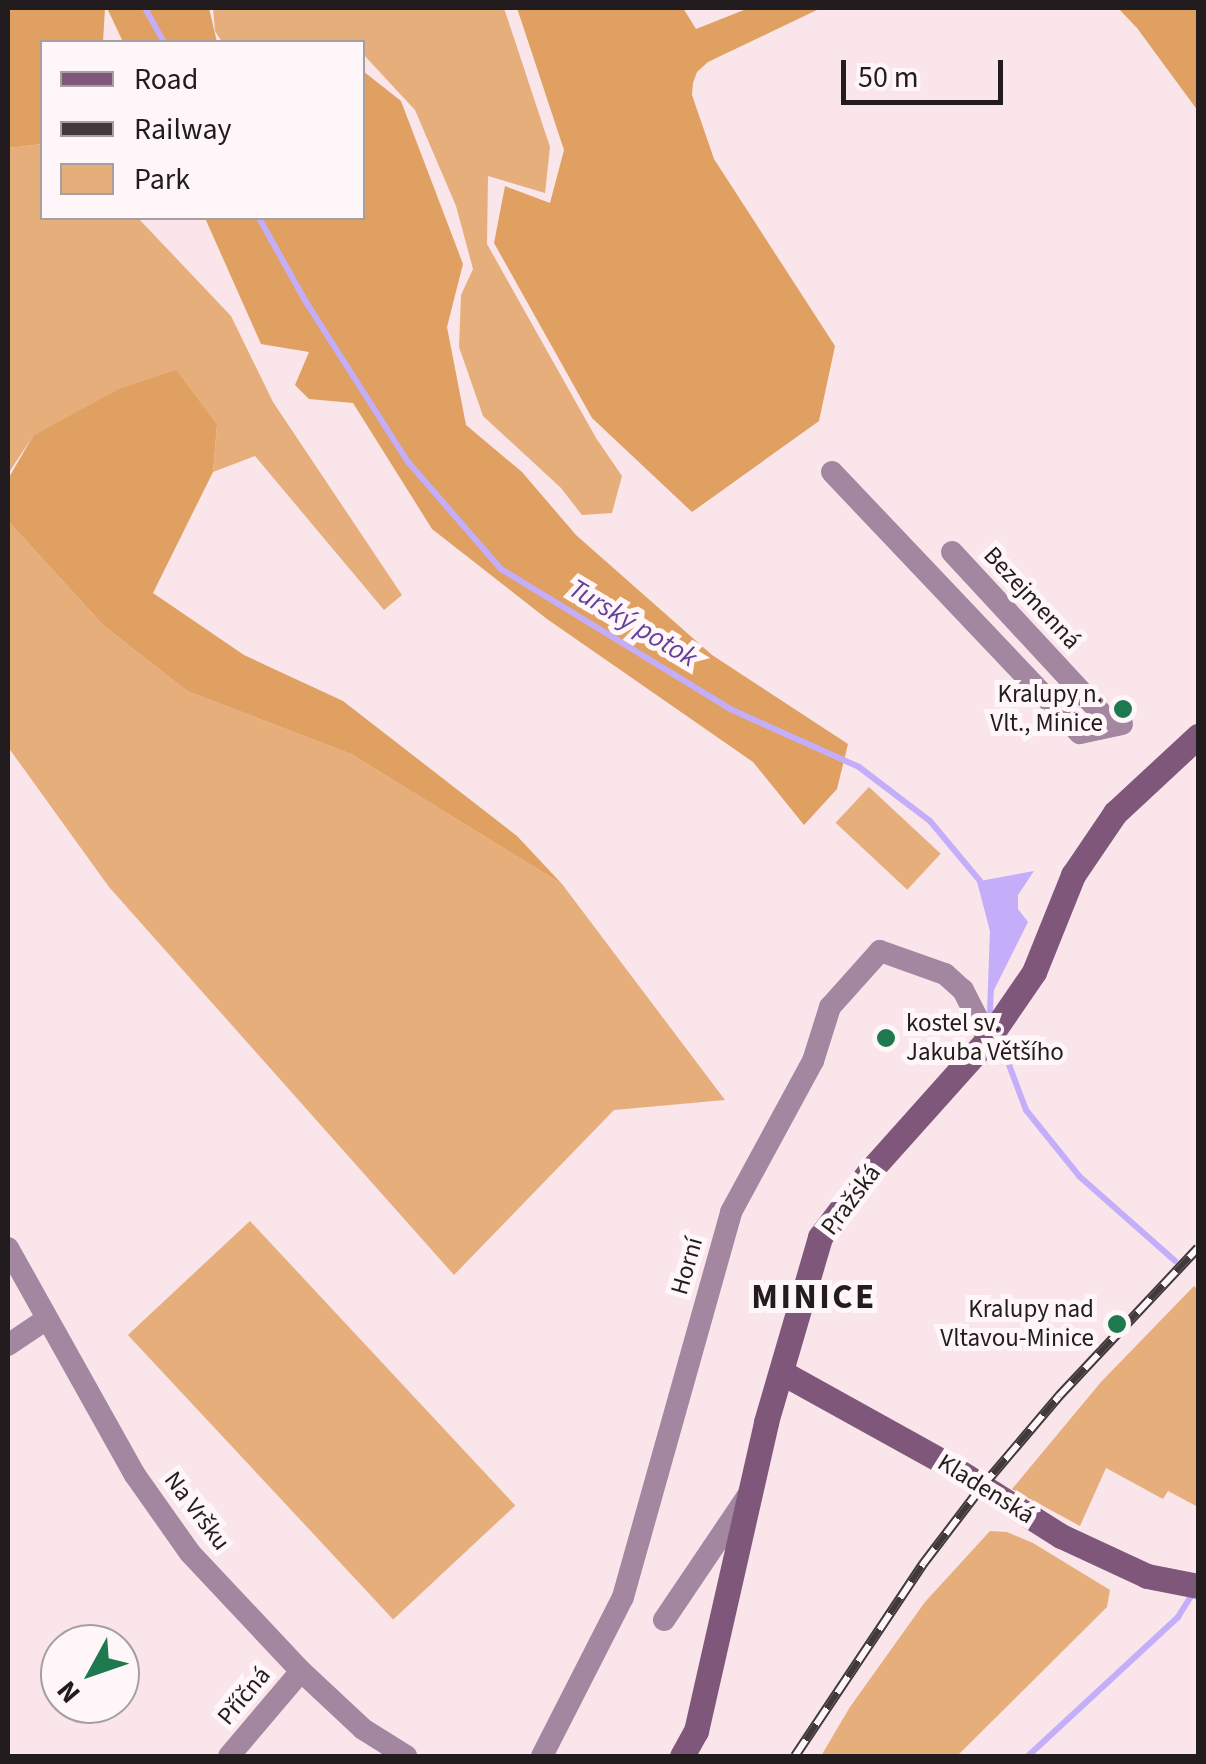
<!DOCTYPE html>
<html>
<head>
<meta charset="utf-8">
<style>
	body { margin:0 }
	#map { position:relative; width:1206px; height:1764px; overflow:hidden; background:#f9e5ea; font-family:"Source Sans 3",sans-serif }
	div>[style] { position:absolute }
	.green>* { inset:0; background:#e5ae7b; transform-origin:0 0 }
	.forest>* { inset:0; background:#e0a062 }
	.water>* { inset:0; background:#c4adf9 }
	.stream>* { height:6px; margin:-3px; padding:0 3px; transform-origin:3px; border-radius:3px; background:#c4adf9 }
	.minor>* { height:22px; margin:-11px; padding:0 11px; transform-origin:11px; border-radius:11px; background:#a387a0 }
	.secondary>* { height:25px; margin:-12.5px; padding:0 12.5px; transform-origin:12.5px; border-radius:12.5px; background:#7f577b }
	.rail>* { height:10px; margin-top:-5px; transform-origin:0; background:repeating-linear-gradient(90deg,#fef6f8 0 19px,#42393b 0 38px); box-sizing:border-box; border-block:2px solid #42393b }
	.dots>* { width:28px; height:28px; translate:-50% -50%; box-sizing:border-box; border:5px solid #fef6f8; border-radius:50% }
	span { translate:-50% -50%; white-space:nowrap; text-align:center; line-height:1.15; -webkit-text-stroke:10px #fef6f8; paint-order:stroke }
	.street-label { font-size:25px; color:#231c1e }
	.poi-label { font-size:25px; color:#231c1e }
	.right { translate:-100% -50%; text-align:right }
	.left { translate:0 -50%; text-align:left }
	.water-label { font-size:28px; color:#63419a; font-style:italic }
	.district-label { font-size:35px; color:#231c1e; font-weight:700; letter-spacing:2.5px }
	.frame { position:absolute; inset:0; border:10px solid #231c1e; pointer-events:none }
	.legend { position:absolute; left:40px; top:40px; width:325px; height:180px; box-sizing:border-box; background:#fef6f8; border:2px solid #a69fa1; margin:0; padding:12px 18px; list-style:none; font-size:30px; color:#231c1e }
	.legend li { display:flex; align-items:center; gap:20px; height:50px }
	.legend b { width:50px; border:2px solid #a69fa1 }
	.north { position:absolute; left:40px; top:1624px; width:100px; height:100px; box-sizing:border-box; background:#fef6f8; border:2px solid #a69fa1; border-radius:50%; rotate:230deg; font-size:28px; font-weight:700; line-height:40px; text-align:center; color:#231c1e }
	.north::after { content:''; display:block; margin:auto; width:35px; height:45px; background:#1e794f; clip-path:polygon(50% 0,100% 100%,50% 72%,0 100%) }
	.scale { position:absolute; left:841px; top:60px; width:162px; height:45px; box-sizing:border-box; border:5px solid #231c1e; border-top:0; padding-left:12px; font-size:30px; line-height:35px; white-space:nowrap; color:#231c1e; -webkit-text-stroke:8px #fef6f8; paint-order:stroke }
</style>
</head>
<body>
<div id="map">
	<div class="green">
		<i style="clip-path:polygon(213px 8px,504px 8px,550px 147px,545px 193px,488px 176px,487px 244px,596px 438px,622px 476px,612px 513px,582px 515px,561px 488px,483px 416px,459px 347px,461px 295px,473px 269px,456px 206px,415px 110px,363px 54px,362px 42px,222px 42px,215px 31px)"></i>
		<i style="clip-path:polygon(42px 144px,42px 218px,138px 218px,231px 316px,273px 402px,402px 595px,384px 610px,255px 456px,213px 472px,217px 425px,33px 436px,8px 474px,8px 148px)"></i>
		<i style="clip-path:polygon(8px 521px,103px 625px,187px 691px,351px 754px,562px 884px,725px 1100px,614px 1110px,454px 1275px,109px 887px,8px 747px)"></i>
		<i style="left:869px;top:787px;width:98px;height:49px;rotate:43deg"></i>
		<i style="left:250px;top:1221px;width:389px;height:167px;rotate:47deg"></i>
		<i style="clip-path:polygon(1194px 1286px,1198px 1290px,1198px 1507px,1168px 1491px,1163px 1499px,1106px 1468px,1080px 1526px,1012px 1489px,1101px 1382px)"></i>
		<i style="clip-path:polygon(990px 1531px,1007px 1532px,1033px 1543px,1110px 1590px,1107px 1607px,957px 1756px,821px 1756px,850px 1707px,925px 1602px)"></i>
	</div>
	<div class="forest">
		<i style="clip-path:polygon(8px 8px,105px 8px,103px 42px,42px 42px,42px 144px,8px 148px)"></i>
		<i style="clip-path:polygon(107px 8px,209px 8px,217px 42px,123px 42px)"></i>
		<i style="clip-path:polygon(517px 8px,683px 8px,696px 29px,744px 10px,821px 8px,708px 62px,697px 72px,693px 83px,692px 95px,714px 159px,835px 346px,819px 421px,692px 512px,592px 418px,494px 243px,505px 186px,550px 203px,564px 150px)"></i>
		<i style="clip-path:polygon(1118px 8px,1198px 8px,1198px 111px,1137px 28px)"></i>
		<i style="clip-path:polygon(363px 71px,401px 101px,463px 264px,447px 327px,466px 425px,522px 472px,576px 535px,712px 655px,848px 744px,837px 789px,804px 825px,753px 762px,547px 619px,432px 529px,353px 403px,309px 399px,295px 385px,309px 352px,261px 344px,205px 218px,362px 218px)"></i>
		<i style="clip-path:polygon(176px 370px,217px 425px,213px 472px,153px 593px,244px 655px,343px 701px,517px 836px,562px 884px,351px 754px,187px 691px,103px 625px,8px 521px,8px 479px,33px 436px,119px 389px)"></i>
	</div>
	<div class="water">
		<i style="clip-path:polygon(1034px 871px,1018px 895px,1018px 909px,1028px 922px,991px 996px,993px 931px,980px 881px)"></i>
	</div>
	<div class="stream">
		<i style="left:145px;top:8px;width:39px;rotate:61deg"></i>
		<i style="left:259px;top:218px;width:96px;rotate:60.8deg"></i>
		<i style="left:306px;top:302px;width:190px;rotate:57.5deg"></i>
		<i style="left:408px;top:462px;width:142px;rotate:49deg"></i>
		<i style="left:501px;top:569px;width:268px;rotate:31.4deg"></i>
		<i style="left:730px;top:709px;width:141px;rotate:24.2deg"></i>
		<i style="left:859px;top:767px;width:89px;rotate:37.3deg"></i>
		<i style="left:930px;top:821px;width:78px;rotate:50.2deg"></i>
		<i style="left:980px;top:881px;width:52px;rotate:75.4deg"></i>
		<i style="left:993px;top:931px;width:82px;rotate:92.1deg"></i>
		<i style="left:1003px;top:1049px;width:65px;rotate:69.3deg"></i>
		<i style="left:1026px;top:1110px;width:85px;rotate:51.2deg"></i>
		<i style="left:1079px;top:1176px;width:128px;rotate:41.5deg"></i>
		<i style="left:1028px;top:1756px;width:205px;rotate:-42.8deg"></i>
		<i style="left:1178px;top:1617px;width:32px;rotate:-58deg"></i>
	</div>
	<div class="minor">
		<i style="left:832px;top:472px;width:360px;rotate:46.5deg"></i>
		<i style="left:1080px;top:733px;width:43px;rotate:-12.1deg"></i>
		<i style="left:952px;top:552px;width:218px;rotate:47.2deg"></i>
		<i style="left:1100px;top:712px;width:17px;rotate:93deg"></i>
		<i style="left:8px;top:1248px;width:260px;rotate:60.8deg"></i>
		<i style="left:135px;top:1475px;width:95px;rotate:54.8deg"></i>
		<i style="left:190px;top:1553px;width:162px;rotate:46.8deg"></i>
		<i style="left:301px;top:1671px;width:85px;rotate:43.1deg"></i>
		<i style="left:363px;top:1729px;width:51px;rotate:32.1deg"></i>
		<i style="left:8px;top:1345px;width:45px;rotate:-34deg"></i>
		<i style="left:664px;top:1620px;width:152px;rotate:-56deg"></i>
		<i style="left:229px;top:1756px;width:111px;rotate:-49.7deg"></i>
		<i style="left:542px;top:1756px;width:178px;rotate:-63deg"></i>
		<i style="left:623px;top:1597px;width:400px;rotate:-74.3deg"></i>
		<i style="left:731px;top:1212px;width:172px;rotate:-61.5deg"></i>
		<i style="left:813px;top:1061px;width:57px;rotate:-72.5deg"></i>
		<i style="left:830px;top:1007px;width:75px;rotate:-48.2deg"></i>
		<i style="left:880px;top:951px;width:69px;rotate:19.5deg"></i>
		<i style="left:945px;top:974px;width:24px;rotate:42deg"></i>
		<i style="left:963px;top:990px;width:55px;rotate:63deg"></i>
	</div>
	<div class="secondary">
		<i style="left:781px;top:1372px;width:190px;rotate:29deg"></i>
		<i style="left:947px;top:1464px;width:135px;rotate:32.3deg"></i>
		<i style="left:1061px;top:1536px;width:95px;rotate:24.9deg"></i>
		<i style="left:1147px;top:1576px;width:52px;rotate:11.1deg"></i>
		<i style="left:682px;top:1756px;width:29px;rotate:-61deg"></i>
		<i style="left:696px;top:1731px;width:317px;rotate:-77.2deg"></i>
		<i style="left:766px;top:1422px;width:193px;rotate:-73.7deg"></i>
		<i style="left:820px;top:1237px;width:81px;rotate:-53deg"></i>
		<i style="left:869px;top:1172px;width:178px;rotate:-48.2deg"></i>
		<i style="left:988px;top:1039px;width:81px;rotate:-55.5deg"></i>
		<i style="left:1034px;top:972px;width:105px;rotate:-68.1deg"></i>
		<i style="left:1073px;top:875px;width:75px;rotate:-55.9deg"></i>
		<i style="left:1115px;top:813px;width:113px;rotate:-42.9deg"></i>
	</div>
	<div class="rail">
		<i style="left:795px;top:1756px;width:231px;rotate:-56.3deg"></i>
		<i style="left:923px;top:1564px;width:96px;rotate:-52.7deg"></i>
		<i style="left:981px;top:1488px;width:121px;rotate:-49.7deg"></i>
		<i style="left:1059px;top:1396px;width:203px;rotate:-46.8deg"></i>
	</div>
	<div class="dots">
		<i style="left:1123px;top:709px;background:#1e794f"></i>
		<i style="left:886px;top:1038px;background:#1e794f"></i>
		<i style="left:1117px;top:1324px;background:#1e794f"></i>
	</div>
	<div class="street-label">
		<span style="left:1032px;top:598px;rotate:47deg">Bezejmenná</span>
		<span style="left:851px;top:1200px;rotate:-53deg">Pražská</span>
		<span style="left:687px;top:1266px;rotate:-74deg">Horní</span>
		<span style="left:986px;top:1489px;rotate:32deg">Kladenská</span>
		<span style="left:197px;top:1511px;rotate:53deg">Na Vršku</span>
		<span style="left:244px;top:1696px;rotate:-50deg">Příčná</span>
	</div>
	<div class="poi-label">
		<span class="right" style="left:1103px;top:709px">Kralupy n.<br>Vlt., Minice</span>
		<span class="left" style="left:906px;top:1038px">kostel sv.<br>Jakuba Většího</span>
		<span class="right" style="left:1094px;top:1324px">Kralupy nad<br>Vltavou-Minice</span>
	</div>
	<div class="water-label">
		<span style="left:633px;top:623px;rotate:31deg">Turský potok</span>
	</div>
	<div class="district-label">
		<span style="left:814px;top:1297px">MINICE</span>
	</div>
	<div class="frame"></div>
	<ul class="legend">
	<li><b style="height:12px;background:#7f577b"></b>Road</li>
	<li><b style="height:12px;background:#42393b"></b>Railway</li>
	<li><b style="height:28px;background:#e5ae7b"></b>Park</li>
	</ul>
	<div class="north">N</div>
	<div class="scale">50 m</div>
</div>
</body>
</html>
